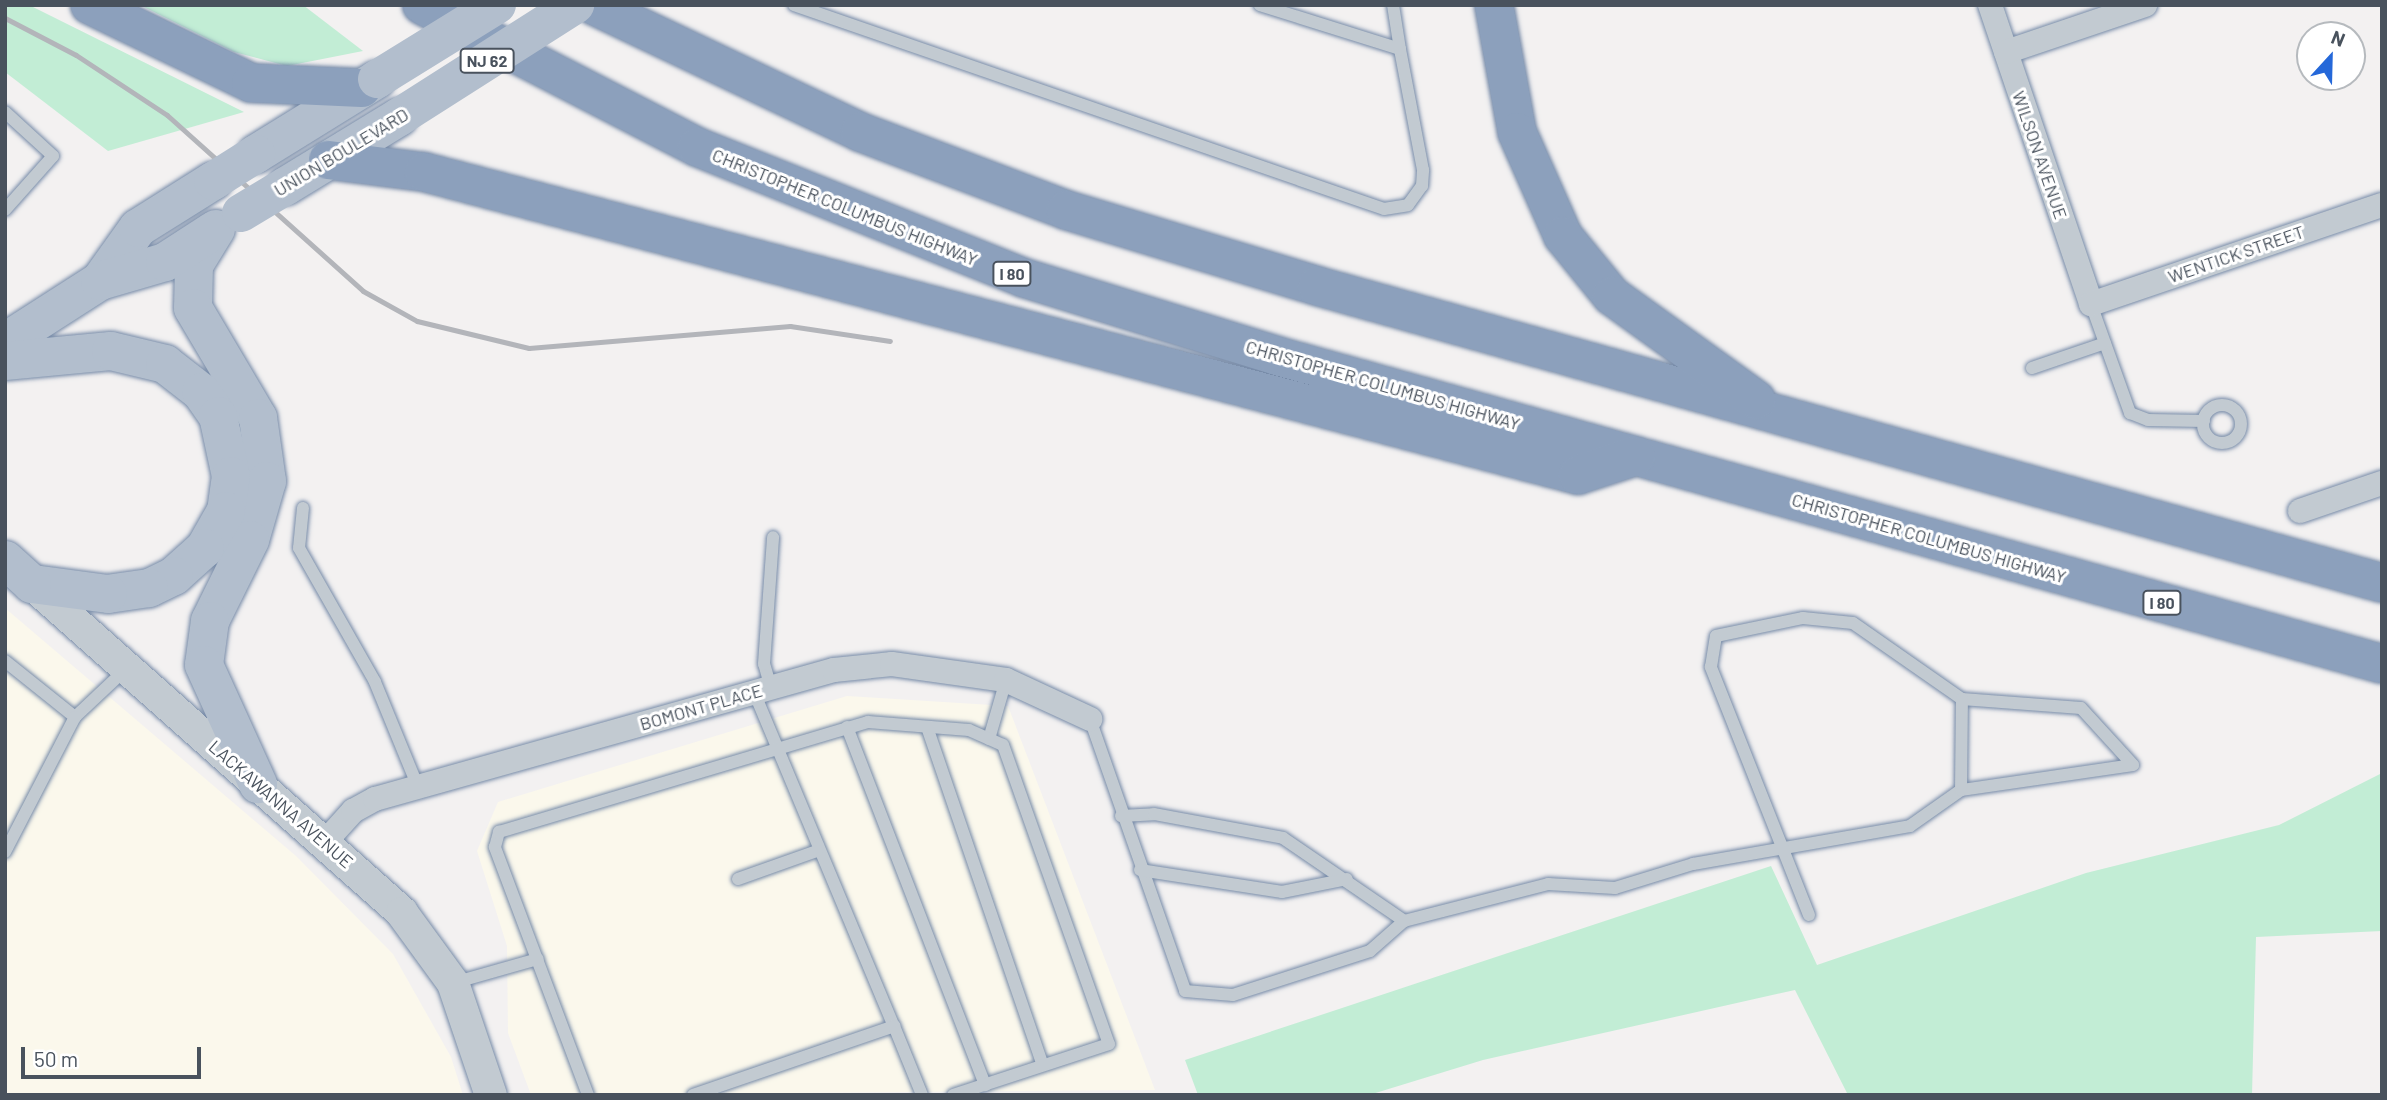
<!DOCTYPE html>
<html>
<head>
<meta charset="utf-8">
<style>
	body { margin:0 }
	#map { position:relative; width:2387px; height:1100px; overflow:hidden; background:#f3f1f1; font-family:Barlow,sans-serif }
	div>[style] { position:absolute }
	.commercial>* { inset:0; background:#fbf8ec }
	.green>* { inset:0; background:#c2edd5 }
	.roads { filter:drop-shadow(0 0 2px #778ba8) drop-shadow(0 0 2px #778ba8) }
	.service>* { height:12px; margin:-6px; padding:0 6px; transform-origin:6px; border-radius:6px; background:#c2cad1 }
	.service>.ring { margin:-6px; padding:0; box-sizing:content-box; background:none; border:12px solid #c2cad1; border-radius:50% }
	.minor>* { height:24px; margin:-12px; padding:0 12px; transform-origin:12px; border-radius:12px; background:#c2cad1 }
	.tertiary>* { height:32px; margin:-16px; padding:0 16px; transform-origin:16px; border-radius:16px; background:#c2cad1 }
	.primary>* { height:38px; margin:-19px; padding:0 19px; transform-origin:19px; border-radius:19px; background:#b2becd }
	.motorway>* { height:38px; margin:-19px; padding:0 19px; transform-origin:19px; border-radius:19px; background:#8ca0bc }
	.rail>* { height:5px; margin:-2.5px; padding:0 2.5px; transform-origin:2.5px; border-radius:2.5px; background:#b3b5ba }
	.primary-bridge>* { height:38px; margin:-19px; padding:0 19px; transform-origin:19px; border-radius:19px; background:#b2becd }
	span { translate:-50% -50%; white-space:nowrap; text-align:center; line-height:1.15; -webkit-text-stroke:6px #fff; paint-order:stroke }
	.shield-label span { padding:2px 5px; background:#fff; border:2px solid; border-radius:5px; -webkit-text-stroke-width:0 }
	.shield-label { font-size:16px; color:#49525d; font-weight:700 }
	.street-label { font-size:18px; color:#49525d }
	.frame { position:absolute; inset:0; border:7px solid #49525d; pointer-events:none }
	.north { position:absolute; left:2296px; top:21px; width:70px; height:70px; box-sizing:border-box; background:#fff; border:2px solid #b6babe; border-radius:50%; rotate:22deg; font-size:19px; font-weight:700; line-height:28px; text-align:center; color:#49525d }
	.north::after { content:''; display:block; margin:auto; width:24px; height:32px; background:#2568d9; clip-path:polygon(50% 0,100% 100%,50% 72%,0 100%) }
	.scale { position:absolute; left:21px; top:1047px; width:180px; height:32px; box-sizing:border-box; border:4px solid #49525d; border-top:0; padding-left:9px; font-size:21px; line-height:24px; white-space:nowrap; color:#49525d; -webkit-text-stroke:5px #fff; paint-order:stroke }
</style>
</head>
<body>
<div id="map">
	<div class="commercial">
		<i style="clip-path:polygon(5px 608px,296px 856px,393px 954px,451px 1057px,463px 1095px,5px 1095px)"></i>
		<i style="clip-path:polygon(847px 696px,1008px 706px,1155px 1090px,531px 1095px,508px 1033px,507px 946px,477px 851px,498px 802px)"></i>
	</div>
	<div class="green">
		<i style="clip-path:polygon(5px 5px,29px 5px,244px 112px,108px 151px,5px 72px)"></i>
		<i style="clip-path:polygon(140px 5px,303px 5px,363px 51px,287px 66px,234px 52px)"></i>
		<i style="clip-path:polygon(2382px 773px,2382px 931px,2256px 937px,2252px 1095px,1848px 1095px,1795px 990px,1483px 1060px,1369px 1095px,1198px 1095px,1185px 1060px,1771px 866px,1817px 965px,2086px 873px,2279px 825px)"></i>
	</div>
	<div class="roads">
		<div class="service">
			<i style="left:794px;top:5px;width:624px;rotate:19.07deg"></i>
			<i style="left:1384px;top:209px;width:24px;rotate:-9deg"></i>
			<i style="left:1408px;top:205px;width:24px;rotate:-54deg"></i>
			<i style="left:1422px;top:186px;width:16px;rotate:-86deg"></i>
			<i style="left:1423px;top:170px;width:123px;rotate:-100.8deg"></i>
			<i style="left:1400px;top:49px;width:147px;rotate:-162.6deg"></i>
			<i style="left:1393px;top:5px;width:45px;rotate:81deg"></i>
			<i style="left:5px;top:112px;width:65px;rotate:42.5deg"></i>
			<i style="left:53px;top:156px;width:72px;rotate:131.6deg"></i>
			<i style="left:2091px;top:304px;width:116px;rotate:70.3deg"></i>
			<i style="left:2130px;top:413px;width:19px;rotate:21deg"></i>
			<i style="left:2148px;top:420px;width:56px;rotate:1deg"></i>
			<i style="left:2032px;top:368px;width:77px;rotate:-18.9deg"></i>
			<i class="ring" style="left:2203px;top:405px;width:26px;height:26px"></i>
			<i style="left:303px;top:508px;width:40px;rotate:95.7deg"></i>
			<i style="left:299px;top:548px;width:154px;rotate:60.4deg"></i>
			<i style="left:375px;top:682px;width:113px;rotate:67.7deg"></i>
			<i style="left:5px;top:661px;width:90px;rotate:38.7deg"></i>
			<i style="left:75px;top:717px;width:71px;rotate:-43.3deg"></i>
			<i style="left:771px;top:688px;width:25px;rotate:-106deg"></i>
			<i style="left:764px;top:664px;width:127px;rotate:-85.9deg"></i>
			<i style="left:754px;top:692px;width:362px;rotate:67.3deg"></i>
			<i style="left:1090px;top:719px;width:288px;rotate:70.7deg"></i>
			<i style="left:1185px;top:991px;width:48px;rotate:4.8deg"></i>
			<i style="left:1233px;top:995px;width:144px;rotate:-17.8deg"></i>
			<i style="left:1370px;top:951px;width:45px;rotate:-41.4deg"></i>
			<i style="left:1404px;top:921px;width:149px;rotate:-14.4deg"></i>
			<i style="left:1548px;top:884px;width:67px;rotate:3.4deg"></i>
			<i style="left:1615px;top:888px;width:82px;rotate:-17.1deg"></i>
			<i style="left:1693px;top:864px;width:220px;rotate:-9.9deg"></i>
			<i style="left:1910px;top:826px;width:62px;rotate:-35.2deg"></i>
			<i style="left:847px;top:727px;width:384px;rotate:68.9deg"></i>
			<i style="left:927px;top:727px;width:357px;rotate:71.1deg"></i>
			<i style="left:989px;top:739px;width:61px;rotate:-73.9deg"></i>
			<i style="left:1121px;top:816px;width:33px;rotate:-3deg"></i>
			<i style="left:1154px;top:814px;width:131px;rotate:10.5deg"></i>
			<i style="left:1283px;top:838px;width:147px;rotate:34.4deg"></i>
			<i style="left:5px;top:852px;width:152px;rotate:-62.6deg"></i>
			<i style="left:1140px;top:870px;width:144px;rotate:8.8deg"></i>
			<i style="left:1282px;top:892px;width:66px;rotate:-11.3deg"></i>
			<i style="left:738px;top:879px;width:84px;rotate:-19.5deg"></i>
			<i style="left:1809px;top:915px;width:267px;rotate:-111.6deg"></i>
			<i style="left:1711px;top:667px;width:31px;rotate:-81deg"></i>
			<i style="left:1716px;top:636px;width:89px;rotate:-11.7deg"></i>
			<i style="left:1803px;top:618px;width:50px;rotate:5.7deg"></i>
			<i style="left:1853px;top:623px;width:133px;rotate:34.9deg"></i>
			<i style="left:1962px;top:699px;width:119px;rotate:4.3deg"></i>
			<i style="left:2081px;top:708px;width:77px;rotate:47.6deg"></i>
			<i style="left:2133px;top:765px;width:174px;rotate:171.7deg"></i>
			<i style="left:1961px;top:790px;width:91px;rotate:-89.4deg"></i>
			<i style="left:453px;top:983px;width:88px;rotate:-15.8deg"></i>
			<i style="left:588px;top:1095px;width:265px;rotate:-110.6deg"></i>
			<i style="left:495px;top:847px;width:16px;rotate:-75deg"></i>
			<i style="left:499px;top:832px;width:385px;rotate:-16.6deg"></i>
			<i style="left:868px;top:722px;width:101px;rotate:4.5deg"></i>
			<i style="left:969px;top:730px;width:37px;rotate:24deg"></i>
			<i style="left:1003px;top:745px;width:317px;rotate:70.5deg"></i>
			<i style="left:1109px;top:1044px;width:164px;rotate:161.9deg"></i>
			<i style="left:693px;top:1095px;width:213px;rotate:-18.9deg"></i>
			<i style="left:894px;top:1026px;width:74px;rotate:67.9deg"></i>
		</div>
		<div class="minor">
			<i style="left:1990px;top:5px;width:316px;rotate:71.3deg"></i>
			<i style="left:2091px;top:304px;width:307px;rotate:-18.8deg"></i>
			<i style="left:2006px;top:52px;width:147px;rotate:-18.7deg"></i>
			<i style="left:2300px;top:511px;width:87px;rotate:-18.9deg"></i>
			<i style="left:325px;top:842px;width:42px;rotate:-47.9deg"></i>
			<i style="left:353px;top:811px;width:25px;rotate:-29deg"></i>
			<i style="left:375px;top:799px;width:477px;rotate:-15.7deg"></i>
			<i style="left:834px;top:670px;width:58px;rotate:-5.9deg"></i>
			<i style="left:892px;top:664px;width:115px;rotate:8deg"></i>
			<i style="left:1006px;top:680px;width:93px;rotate:24.9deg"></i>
		</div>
		<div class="tertiary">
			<i style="left:32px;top:584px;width:495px;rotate:41.6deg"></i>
			<i style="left:402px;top:913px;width:87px;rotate:53.9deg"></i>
			<i style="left:453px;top:983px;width:118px;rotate:71.3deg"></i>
		</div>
		<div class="primary">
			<i style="left:256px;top:154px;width:141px;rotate:-31.7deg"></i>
			<i style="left:286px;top:186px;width:132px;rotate:-31.4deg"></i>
			<i style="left:216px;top:229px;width:42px;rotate:121.4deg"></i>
			<i style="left:194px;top:265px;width:43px;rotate:91.3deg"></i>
			<i style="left:193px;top:308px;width:128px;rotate:59.4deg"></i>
			<i style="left:258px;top:418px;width:64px;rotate:81.9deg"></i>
			<i style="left:267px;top:481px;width:61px;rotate:106.1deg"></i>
			<i style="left:250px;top:540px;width:90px;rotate:116.3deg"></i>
			<i style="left:210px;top:621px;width:44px;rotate:97.8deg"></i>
			<i style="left:204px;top:665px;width:131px;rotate:65.6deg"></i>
			<i style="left:100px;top:281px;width:65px;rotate:-54.4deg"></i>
			<i style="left:138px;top:228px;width:89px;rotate:-32.1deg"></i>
			<i style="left:5px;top:342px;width:113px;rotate:-32.7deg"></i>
			<i style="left:100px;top:281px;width:68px;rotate:-16.3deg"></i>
			<i style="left:165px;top:262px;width:57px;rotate:-32.9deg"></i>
			<i style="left:5px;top:361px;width:106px;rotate:-5.4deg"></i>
			<i style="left:111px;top:351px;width:56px;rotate:13.5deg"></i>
			<i style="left:165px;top:364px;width:46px;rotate:37.9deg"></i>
			<i style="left:201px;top:392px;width:29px;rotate:55deg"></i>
			<i style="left:218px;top:416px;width:61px;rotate:77.8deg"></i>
			<i style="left:231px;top:476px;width:35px;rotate:98deg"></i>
			<i style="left:226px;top:511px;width:43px;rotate:119.6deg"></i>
			<i style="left:205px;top:548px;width:42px;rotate:137.9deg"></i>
			<i style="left:174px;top:576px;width:28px;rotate:154deg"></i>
			<i style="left:149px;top:588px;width:41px;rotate:171.7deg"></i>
			<i style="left:108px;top:594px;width:77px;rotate:-172.5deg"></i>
			<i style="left:32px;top:584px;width:36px;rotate:-138deg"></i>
		</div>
		<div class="motorway">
			<i style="left:90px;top:5px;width:179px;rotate:25.8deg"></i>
			<i style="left:251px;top:83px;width:111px;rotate:2.6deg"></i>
			<i style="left:422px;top:5px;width:309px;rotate:27.3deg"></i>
			<i style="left:697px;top:147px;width:352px;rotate:21.8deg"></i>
			<i style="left:1024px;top:278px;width:265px;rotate:17.1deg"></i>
			<i style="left:1277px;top:356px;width:1147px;rotate:15.57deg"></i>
			<i style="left:593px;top:5px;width:296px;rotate:25.4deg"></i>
			<i style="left:860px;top:132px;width:220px;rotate:20.7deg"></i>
			<i style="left:1066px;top:210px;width:262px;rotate:16.8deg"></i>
			<i style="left:1317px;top:286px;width:1106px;rotate:15.58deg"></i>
			<i style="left:1494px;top:5px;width:129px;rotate:79.7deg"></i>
			<i style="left:1517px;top:132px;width:114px;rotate:66.1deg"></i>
			<i style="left:1563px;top:236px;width:77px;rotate:50.8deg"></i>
			<i style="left:1612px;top:296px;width:178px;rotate:35.8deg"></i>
			<i style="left:328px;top:160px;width:97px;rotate:7.1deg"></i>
			<i style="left:424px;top:172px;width:1193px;rotate:14.71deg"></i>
			<i style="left:1578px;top:475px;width:61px;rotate:-18.1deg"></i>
		</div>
	</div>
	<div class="rail">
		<i style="left:5px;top:18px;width:80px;rotate:27.5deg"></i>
		<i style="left:76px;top:55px;width:109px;rotate:33.4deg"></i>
		<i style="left:167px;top:115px;width:263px;rotate:41.9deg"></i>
		<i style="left:363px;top:291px;width:62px;rotate:29.1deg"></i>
		<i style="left:417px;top:321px;width:115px;rotate:13.6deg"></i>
		<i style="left:529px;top:348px;width:262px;rotate:-4.8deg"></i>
		<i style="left:790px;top:326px;width:101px;rotate:8.5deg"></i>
	</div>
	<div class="primary-bridge">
		<i style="left:377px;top:79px;width:141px;rotate:-31.7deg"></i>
		<i style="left:399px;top:117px;width:209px;rotate:-32.5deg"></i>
		<i style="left:213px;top:181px;width:51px;rotate:-32.1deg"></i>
		<i style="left:241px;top:213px;width:52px;rotate:-31deg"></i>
	</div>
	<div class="shield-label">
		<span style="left:487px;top:61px">NJ 62</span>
		<span style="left:1012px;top:274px">I 80</span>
		<span style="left:2162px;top:603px">I 80</span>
	</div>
	<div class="street-label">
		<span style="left:341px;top:152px;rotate:-31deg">UNION BOULEVARD</span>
		<span style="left:2040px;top:155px;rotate:71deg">WILSON AVENUE</span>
		<span style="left:845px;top:207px;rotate:22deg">CHRISTOPHER COLUMBUS HIGHWAY</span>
		<span style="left:2236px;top:254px;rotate:-19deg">WENTICK STREET</span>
		<span style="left:1383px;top:385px;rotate:16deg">CHRISTOPHER COLUMBUS HIGHWAY</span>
		<span style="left:1929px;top:538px;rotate:16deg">CHRISTOPHER COLUMBUS HIGHWAY</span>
		<span style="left:701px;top:707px;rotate:-16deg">BOMONT PLACE</span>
		<span style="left:281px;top:804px;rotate:41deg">LACKAWANNA AVENUE</span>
	</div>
	<div class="frame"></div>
	<div class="north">N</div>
	<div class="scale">50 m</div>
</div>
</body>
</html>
